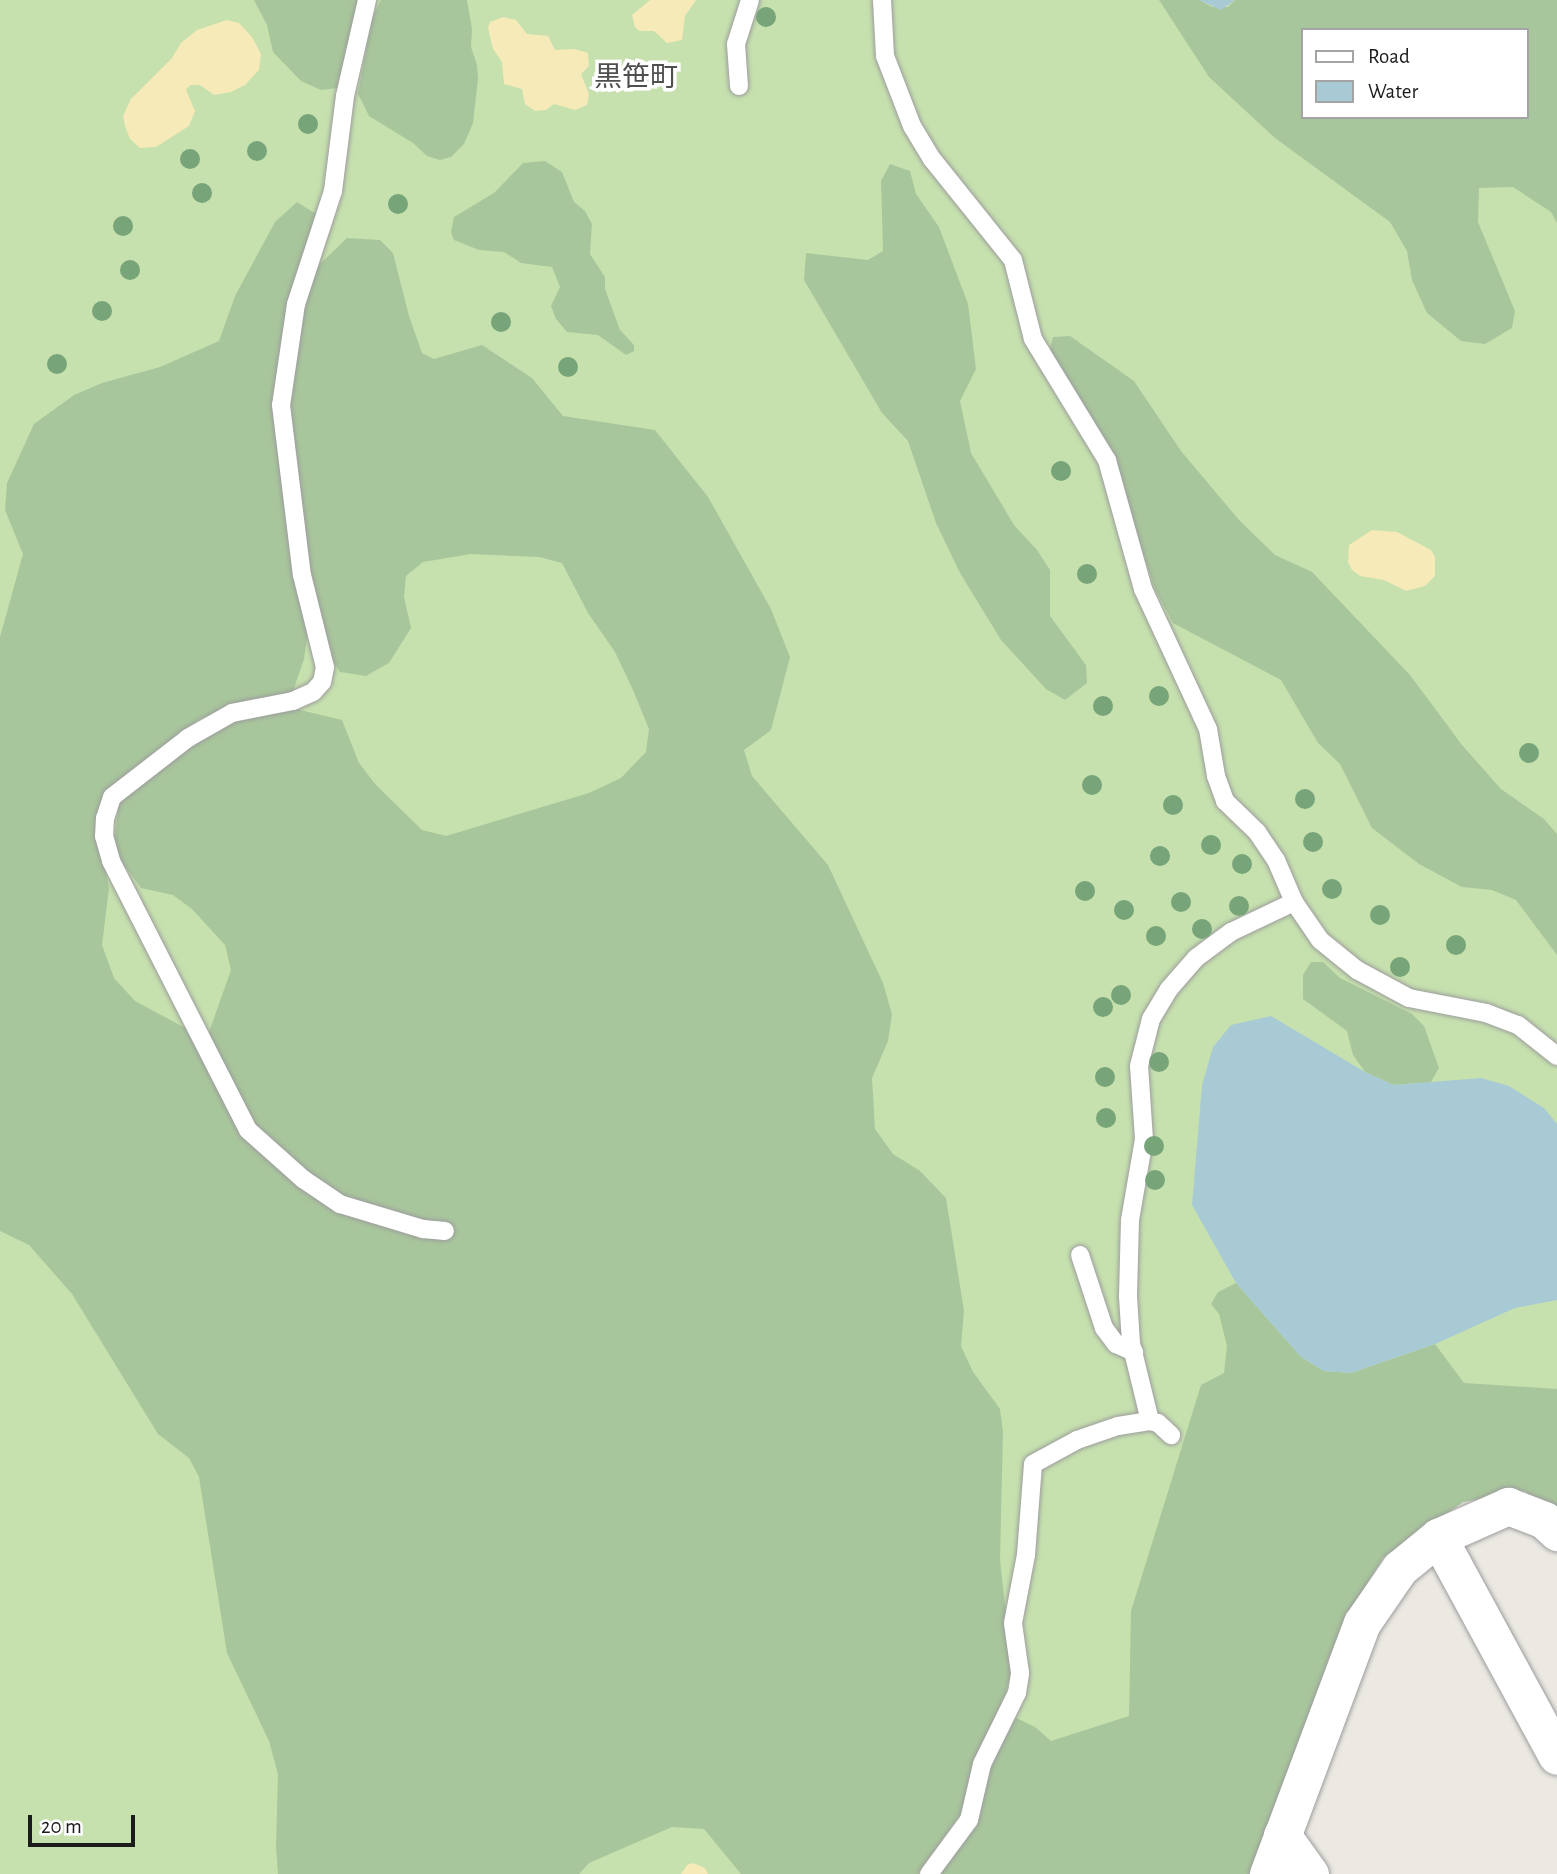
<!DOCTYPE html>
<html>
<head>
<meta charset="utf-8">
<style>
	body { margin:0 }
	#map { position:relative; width:1557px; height:1874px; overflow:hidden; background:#ece9e3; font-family:"Alegreya Sans","Noto Sans JP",sans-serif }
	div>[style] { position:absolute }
	.grass>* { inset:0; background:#c6e1ae }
	.forest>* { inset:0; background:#a8c69c }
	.sand>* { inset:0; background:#f5eab8 }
	.water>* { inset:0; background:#a8cad5 }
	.roads { filter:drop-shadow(0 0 2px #9d9d9d) drop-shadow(0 0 2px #9d9d9d) }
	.service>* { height:18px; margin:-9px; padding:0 9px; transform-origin:9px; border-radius:9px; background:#fff }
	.minor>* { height:37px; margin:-18.5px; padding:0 18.5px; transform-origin:18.5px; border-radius:18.5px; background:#fff }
	.trees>* { width:20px; height:20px; margin:-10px; border-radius:50%; background:#77a478 }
	span { translate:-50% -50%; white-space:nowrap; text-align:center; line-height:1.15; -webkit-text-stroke:7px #fff; paint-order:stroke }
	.quarter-label { font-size:28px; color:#4f4f4f }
	.legend { position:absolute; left:1301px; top:28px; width:228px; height:91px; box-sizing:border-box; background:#fff; border:2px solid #a4a4a4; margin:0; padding:9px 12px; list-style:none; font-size:21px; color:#1c1c1c }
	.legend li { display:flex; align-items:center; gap:14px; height:35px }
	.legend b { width:35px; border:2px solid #a4a4a4 }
	.scale { position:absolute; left:28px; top:1815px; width:107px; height:32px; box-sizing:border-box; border:4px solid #1c1c1c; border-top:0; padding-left:9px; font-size:21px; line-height:24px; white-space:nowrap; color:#1c1c1c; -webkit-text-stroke:5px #fff; paint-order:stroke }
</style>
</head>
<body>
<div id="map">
	<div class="grass">
		<i style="clip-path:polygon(evenodd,0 0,1557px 0,1557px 1519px,1525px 1491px,1463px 1502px,1383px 1558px,1344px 1621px,1249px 1874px,0 1874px,0 0,1303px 30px,1527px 30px,1527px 117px,1303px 117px,1303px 30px)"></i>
	</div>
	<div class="forest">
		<i style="clip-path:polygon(254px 0,358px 0,338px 88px,321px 90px,301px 81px,273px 52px,267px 25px)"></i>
		<i style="clip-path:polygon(381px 0,467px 0,472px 29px,471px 47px,477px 65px,478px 79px,473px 123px,464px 144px,451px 157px,440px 160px,427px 156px,413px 143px,369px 116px,358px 94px,372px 19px)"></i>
		<i style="clip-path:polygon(evenodd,1159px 0,1199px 0,1212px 7px,1228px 7px,1235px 0,1557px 0,1557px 223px,1551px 212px,1513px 187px,1479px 188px,1478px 222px,1515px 311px,1512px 328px,1485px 344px,1461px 341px,1427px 313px,1412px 280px,1407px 251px,1390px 222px,1275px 138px,1209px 77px,1159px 0,1303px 30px,1527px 30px,1527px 117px,1303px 117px,1303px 30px)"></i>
		<i style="clip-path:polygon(545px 161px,562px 172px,574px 202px,585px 211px,592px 224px,590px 254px,605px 277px,605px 289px,620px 330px,634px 345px,634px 351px,626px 355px,598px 335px,567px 332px,556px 319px,551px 306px,560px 287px,552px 267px,521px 263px,504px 252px,479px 250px,454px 240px,451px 232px,454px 217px,494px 193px,523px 163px)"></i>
		<i style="clip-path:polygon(890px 164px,910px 171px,916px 194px,939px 227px,968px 304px,976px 369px,960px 401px,971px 453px,1014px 525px,1037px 550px,1050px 570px,1050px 616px,1086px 665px,1087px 683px,1065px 700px,1046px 689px,1001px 640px,960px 573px,936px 523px,908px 441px,882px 413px,804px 280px,806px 253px,868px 260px,883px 251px,881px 181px)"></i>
		<i style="clip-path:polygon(297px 202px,316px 214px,282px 348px,309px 624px,304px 659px,292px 694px,231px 707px,200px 719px,106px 794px,98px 837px,109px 888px,102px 945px,114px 978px,135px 1001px,189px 1030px,240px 1132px,333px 1209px,424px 1223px,342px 1198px,290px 1160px,253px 1123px,208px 1035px,231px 970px,225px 945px,192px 909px,173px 895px,141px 888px,119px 858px,115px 837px,119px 802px,207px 734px,234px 722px,296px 709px,342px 720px,359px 763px,376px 785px,422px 830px,446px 836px,589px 793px,621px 778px,646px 752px,649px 729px,633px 690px,615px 652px,588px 613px,562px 563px,539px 557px,471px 554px,423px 562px,406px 576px,404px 597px,411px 628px,389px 663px,366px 676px,340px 672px,332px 660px,309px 574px,289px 408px,299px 311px,319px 265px,347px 238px,380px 240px,393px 253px,409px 316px,422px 353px,434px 359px,482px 345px,532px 378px,563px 416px,655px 430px,708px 497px,771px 609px,790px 657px,771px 730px,744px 750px,752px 776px,828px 865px,883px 983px,892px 1014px,888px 1041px,872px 1078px,875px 1129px,893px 1154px,920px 1171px,946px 1198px,964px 1311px,961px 1346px,973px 1372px,1000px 1409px,1003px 1432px,1000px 1560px,1012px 1669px,1006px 1692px,974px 1763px,962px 1812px,918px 1874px,741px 1874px,704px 1829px,672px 1827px,589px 1863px,579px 1874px,278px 1874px,276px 1846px,278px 1774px,269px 1741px,227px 1653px,199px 1477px,189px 1458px,158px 1434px,72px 1294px,29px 1245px,0 1231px,0 637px,23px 554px,5px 510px,7px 483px,34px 424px,74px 395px,102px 383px,160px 367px,219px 341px,235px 296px,275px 222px)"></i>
		<i style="clip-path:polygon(1070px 336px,1134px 381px,1181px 451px,1239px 520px,1275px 555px,1312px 572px,1410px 675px,1462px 745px,1501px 789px,1544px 819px,1557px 834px,1557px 955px,1516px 900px,1492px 890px,1462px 887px,1419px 864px,1372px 828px,1340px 764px,1318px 743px,1281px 680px,1173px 623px,1155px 589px,1112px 457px,1050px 350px,1053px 337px)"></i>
		<i style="clip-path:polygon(1311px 962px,1323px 962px,1340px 978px,1412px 1014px,1424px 1026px,1439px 1068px,1431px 1082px,1394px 1085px,1365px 1072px,1353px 1055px,1347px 1031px,1303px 999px,1303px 975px)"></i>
		<i style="clip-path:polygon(1236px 1283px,1301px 1357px,1324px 1371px,1351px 1373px,1435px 1344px,1464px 1383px,1557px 1389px,1557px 1519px,1525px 1491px,1463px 1502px,1383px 1558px,1344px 1621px,1249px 1874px,940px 1874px,977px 1825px,990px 1767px,1016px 1718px,1035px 1727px,1051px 1741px,1129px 1716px,1131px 1611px,1201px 1385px,1224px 1373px,1227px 1346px,1219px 1314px,1211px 1304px,1218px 1292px)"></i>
	</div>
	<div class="sand">
		<i style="clip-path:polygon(650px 0,696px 0,685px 16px,682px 40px,667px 43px,654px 31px,639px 31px,635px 27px,632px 15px)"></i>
		<i style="clip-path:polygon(503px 17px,516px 20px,527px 34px,548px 36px,555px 50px,575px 49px,588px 53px,589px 66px,581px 74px,589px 94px,587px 105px,575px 110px,554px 104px,546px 110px,535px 111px,525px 104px,522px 89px,504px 84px,502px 62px,493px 49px,488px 28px,490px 22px)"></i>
		<i style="clip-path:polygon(227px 20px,239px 23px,252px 37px,261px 54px,259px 70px,245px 85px,231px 92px,214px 95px,200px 85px,190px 85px,186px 90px,195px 111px,189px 126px,156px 147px,140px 148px,130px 139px,125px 126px,123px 116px,131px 99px,172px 58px,181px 43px,197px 30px)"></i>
		<i style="clip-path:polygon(1372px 530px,1397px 532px,1431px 550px,1435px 557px,1435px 576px,1425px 586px,1406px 591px,1384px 580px,1360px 576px,1352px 570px,1348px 562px,1349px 545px)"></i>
		<i style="clip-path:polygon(693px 1863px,705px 1868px,708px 1874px,681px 1874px,687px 1865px)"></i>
	</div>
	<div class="water">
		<i style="clip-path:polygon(1199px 0,1235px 0,1221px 10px)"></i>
		<i style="clip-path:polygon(1271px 1016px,1365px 1072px,1394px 1085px,1481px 1078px,1509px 1086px,1544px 1108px,1557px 1124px,1557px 1300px,1515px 1308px,1435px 1344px,1351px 1373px,1324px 1371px,1301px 1357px,1236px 1283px,1192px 1205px,1202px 1085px,1213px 1047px,1231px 1025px)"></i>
	</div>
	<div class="roads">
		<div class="service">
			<i style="left:367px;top:0;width:98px;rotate:102.9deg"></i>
			<i style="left:345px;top:96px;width:96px;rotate:97.2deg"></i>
			<i style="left:333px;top:191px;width:119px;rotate:108.1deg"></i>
			<i style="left:296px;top:304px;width:102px;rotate:98.4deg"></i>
			<i style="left:281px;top:405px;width:171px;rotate:83deg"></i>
			<i style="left:302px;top:575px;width:95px;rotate:76deg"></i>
			<i style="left:325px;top:667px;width:15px;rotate:101deg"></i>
			<i style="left:322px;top:682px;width:13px;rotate:132deg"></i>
			<i style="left:313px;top:692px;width:22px;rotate:156deg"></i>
			<i style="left:293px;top:701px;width:62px;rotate:168.9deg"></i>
			<i style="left:232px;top:713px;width:51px;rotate:150.4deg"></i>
			<i style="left:188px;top:738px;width:96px;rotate:142.2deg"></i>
			<i style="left:112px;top:797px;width:22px;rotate:108deg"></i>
			<i style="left:105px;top:818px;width:18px;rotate:93deg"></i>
			<i style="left:104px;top:836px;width:26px;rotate:74deg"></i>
			<i style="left:111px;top:861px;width:302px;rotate:63deg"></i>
			<i style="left:248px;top:1130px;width:74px;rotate:41.7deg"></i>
			<i style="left:303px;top:1179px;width:45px;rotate:34deg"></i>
			<i style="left:340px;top:1204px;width:87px;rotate:16.8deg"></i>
			<i style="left:423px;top:1229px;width:22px;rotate:5deg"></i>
			<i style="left:882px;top:0;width:56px;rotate:86.9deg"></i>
			<i style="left:885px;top:56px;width:75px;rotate:68.9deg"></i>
			<i style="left:912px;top:126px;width:39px;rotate:59deg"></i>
			<i style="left:932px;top:159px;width:129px;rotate:51.3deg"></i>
			<i style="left:1013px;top:260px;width:81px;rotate:75.8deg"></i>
			<i style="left:1033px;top:339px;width:142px;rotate:58.6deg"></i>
			<i style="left:1107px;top:460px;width:134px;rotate:74.4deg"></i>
			<i style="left:1143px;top:589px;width:154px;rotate:65.1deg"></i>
			<i style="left:1208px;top:729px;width:48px;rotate:80.3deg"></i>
			<i style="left:1216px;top:776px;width:27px;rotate:70deg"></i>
			<i style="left:1225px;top:801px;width:45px;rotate:44.1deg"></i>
			<i style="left:1257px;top:832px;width:34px;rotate:56deg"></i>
			<i style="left:1276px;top:860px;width:46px;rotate:66.8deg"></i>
			<i style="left:1294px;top:902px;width:46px;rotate:55.6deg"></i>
			<i style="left:1320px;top:940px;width:48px;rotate:39deg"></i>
			<i style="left:1357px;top:970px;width:59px;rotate:28.3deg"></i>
			<i style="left:1409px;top:998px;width:78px;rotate:11deg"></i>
			<i style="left:1486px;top:1013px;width:34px;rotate:21deg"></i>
			<i style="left:1518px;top:1025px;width:50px;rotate:38.5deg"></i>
			<i style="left:739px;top:86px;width:42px;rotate:-94.1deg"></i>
			<i style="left:736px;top:44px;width:46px;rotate:-72.3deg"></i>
			<i style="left:1080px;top:1255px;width:77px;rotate:71.8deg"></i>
			<i style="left:1104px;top:1328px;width:20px;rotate:53deg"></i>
			<i style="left:1116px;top:1344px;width:20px;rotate:24deg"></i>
			<i style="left:1150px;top:1421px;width:80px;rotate:-103.7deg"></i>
			<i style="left:1131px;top:1343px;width:47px;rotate:-93.7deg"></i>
			<i style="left:1128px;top:1296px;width:76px;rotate:-88.5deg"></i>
			<i style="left:1130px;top:1220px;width:82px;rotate:-80.2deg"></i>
			<i style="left:1144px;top:1139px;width:73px;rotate:-93.9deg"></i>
			<i style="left:1139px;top:1066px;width:49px;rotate:-75.7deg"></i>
			<i style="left:1151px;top:1019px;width:35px;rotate:-59deg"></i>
			<i style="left:1169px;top:989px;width:41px;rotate:-48.9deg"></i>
			<i style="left:1196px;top:958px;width:44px;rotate:-36.6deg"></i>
			<i style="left:1231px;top:932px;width:70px;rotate:-25.5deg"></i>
			<i style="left:929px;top:1874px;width:67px;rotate:-53.5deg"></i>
			<i style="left:969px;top:1820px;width:57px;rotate:-76.9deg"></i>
			<i style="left:982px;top:1764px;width:79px;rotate:-63.8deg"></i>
			<i style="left:1017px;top:1693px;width:20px;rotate:-81deg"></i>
			<i style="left:1020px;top:1673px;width:50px;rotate:-98deg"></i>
			<i style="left:1013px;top:1623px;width:69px;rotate:-79.2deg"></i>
			<i style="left:1026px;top:1555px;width:91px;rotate:-85.6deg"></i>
			<i style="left:1033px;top:1464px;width:50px;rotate:-28.6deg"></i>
			<i style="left:1077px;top:1440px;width:43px;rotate:-18.9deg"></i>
			<i style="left:1118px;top:1426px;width:32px;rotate:-9deg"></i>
			<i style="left:1150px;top:1421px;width:8px;rotate:14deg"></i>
			<i style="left:1158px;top:1423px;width:18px;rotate:43deg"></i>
		</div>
		<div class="minor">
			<i style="left:1438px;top:1537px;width:249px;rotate:61.5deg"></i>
			<i style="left:1282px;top:1835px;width:48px;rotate:54.3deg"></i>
			<i style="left:1268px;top:1874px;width:268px;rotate:-69.5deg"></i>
			<i style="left:1362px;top:1623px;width:67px;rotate:-55.4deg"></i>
			<i style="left:1400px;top:1568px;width:49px;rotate:-39.2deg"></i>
			<i style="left:1438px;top:1537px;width:77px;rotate:-23.9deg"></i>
			<i style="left:1508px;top:1506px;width:39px;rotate:21deg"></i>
			<i style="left:1544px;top:1520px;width:18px;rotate:43deg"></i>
		</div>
	</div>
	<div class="trees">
		<i style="left:766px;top:17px"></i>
		<i style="left:308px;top:124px"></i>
		<i style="left:257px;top:151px"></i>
		<i style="left:190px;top:159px"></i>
		<i style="left:202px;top:193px"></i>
		<i style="left:398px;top:204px"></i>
		<i style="left:123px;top:226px"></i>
		<i style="left:130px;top:270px"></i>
		<i style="left:102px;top:311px"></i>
		<i style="left:501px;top:322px"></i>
		<i style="left:57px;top:364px"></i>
		<i style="left:568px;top:367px"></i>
		<i style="left:1061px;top:471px"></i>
		<i style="left:1087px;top:574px"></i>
		<i style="left:1159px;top:696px"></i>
		<i style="left:1103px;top:706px"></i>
		<i style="left:1529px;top:753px"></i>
		<i style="left:1092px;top:785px"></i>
		<i style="left:1305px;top:799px"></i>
		<i style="left:1173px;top:805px"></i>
		<i style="left:1313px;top:842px"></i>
		<i style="left:1211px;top:845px"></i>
		<i style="left:1160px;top:856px"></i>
		<i style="left:1242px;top:864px"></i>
		<i style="left:1332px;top:889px"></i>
		<i style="left:1085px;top:891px"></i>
		<i style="left:1181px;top:902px"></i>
		<i style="left:1239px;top:906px"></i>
		<i style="left:1124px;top:910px"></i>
		<i style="left:1380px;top:915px"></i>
		<i style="left:1202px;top:929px"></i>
		<i style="left:1156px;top:936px"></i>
		<i style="left:1456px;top:945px"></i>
		<i style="left:1400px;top:967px"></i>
		<i style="left:1121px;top:995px"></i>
		<i style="left:1103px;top:1007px"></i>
		<i style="left:1159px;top:1062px"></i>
		<i style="left:1105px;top:1077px"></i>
		<i style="left:1106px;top:1118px"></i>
		<i style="left:1154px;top:1146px"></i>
		<i style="left:1155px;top:1180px"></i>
	</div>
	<div class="quarter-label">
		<span style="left:636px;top:78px">黒笹町</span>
	</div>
	<ul class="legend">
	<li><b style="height:9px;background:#fff"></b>Road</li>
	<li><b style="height:19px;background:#a8cad5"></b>Water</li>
	</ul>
	<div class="scale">20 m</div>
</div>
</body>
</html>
